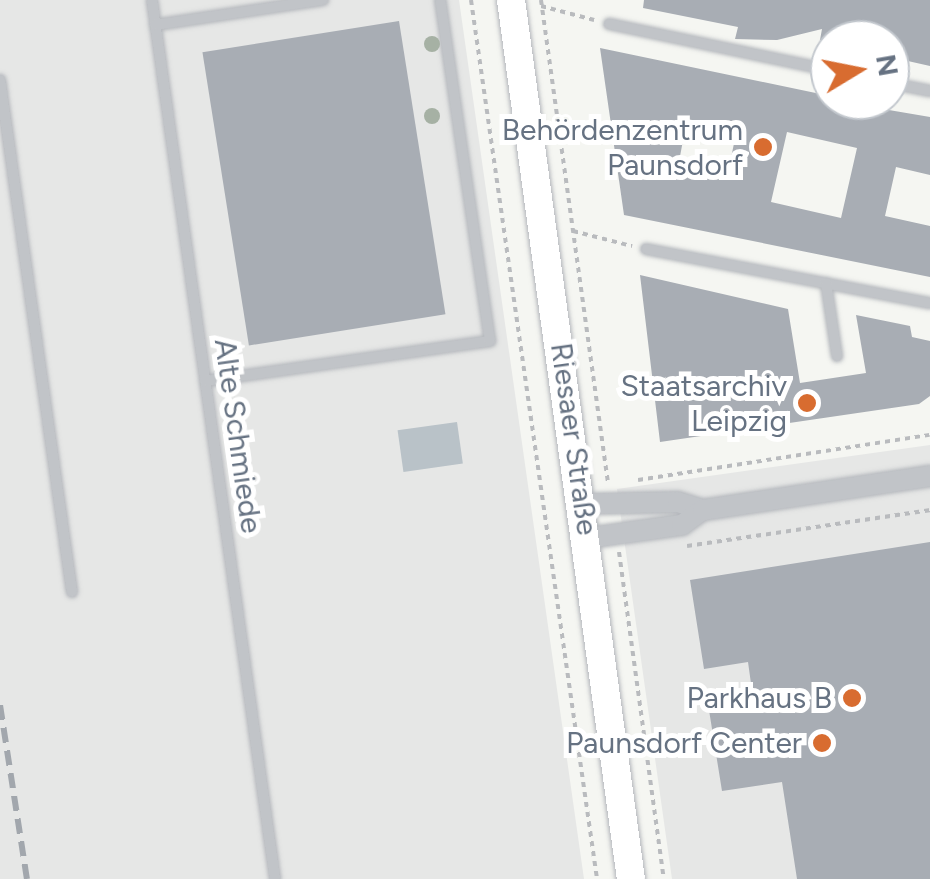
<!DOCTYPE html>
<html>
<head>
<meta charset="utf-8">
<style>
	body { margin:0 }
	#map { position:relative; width:930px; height:879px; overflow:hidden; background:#f5f6f2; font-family:Figtree,sans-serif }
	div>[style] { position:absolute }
	.built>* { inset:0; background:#e6e7e6 }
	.water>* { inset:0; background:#b9c2c8; transform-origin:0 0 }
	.building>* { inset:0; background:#a8adb4; transform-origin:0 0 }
	.path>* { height:4px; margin-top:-2px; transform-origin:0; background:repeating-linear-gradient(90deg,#b9bbbe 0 5px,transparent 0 10px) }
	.roads { filter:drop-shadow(0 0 2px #b4b7bc) drop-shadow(0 0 2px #b4b7bc) }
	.lane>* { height:10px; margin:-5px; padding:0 5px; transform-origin:5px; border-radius:5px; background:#c1c4c8 }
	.street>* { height:20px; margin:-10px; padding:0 10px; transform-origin:10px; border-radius:10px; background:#c1c4c8 }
	.secondary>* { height:28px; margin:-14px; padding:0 14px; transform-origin:14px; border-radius:14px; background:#fff }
	.rail>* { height:6px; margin-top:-3px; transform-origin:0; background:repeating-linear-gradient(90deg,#a2a7ad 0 15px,transparent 0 23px) }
	.trees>* { width:16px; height:16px; margin:-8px; border-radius:50%; background:#a6b1a4 }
	.dots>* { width:28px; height:28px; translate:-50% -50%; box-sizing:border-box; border:5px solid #fff; border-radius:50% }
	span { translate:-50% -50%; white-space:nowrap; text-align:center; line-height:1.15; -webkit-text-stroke:10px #fff; paint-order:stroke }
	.poi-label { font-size:30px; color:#667282 }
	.right { translate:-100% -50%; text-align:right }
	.street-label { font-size:30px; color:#667282 }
	.north { position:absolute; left:810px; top:20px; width:100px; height:100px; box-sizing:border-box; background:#fff; border:2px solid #c2c7cd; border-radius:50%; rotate:80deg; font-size:28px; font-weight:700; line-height:40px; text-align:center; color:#667282 }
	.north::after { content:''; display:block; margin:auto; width:35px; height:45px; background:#d86c30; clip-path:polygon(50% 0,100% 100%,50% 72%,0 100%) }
</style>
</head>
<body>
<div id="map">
	<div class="built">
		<i style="clip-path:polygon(0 0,459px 0,584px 879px,0 879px)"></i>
		<i style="clip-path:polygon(930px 445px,930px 879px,672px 879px,617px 489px)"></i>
	</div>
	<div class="water">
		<i style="left:457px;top:422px;width:42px;height:60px;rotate:82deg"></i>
	</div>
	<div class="building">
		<i style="clip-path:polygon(644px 0,930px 0,930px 66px,890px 57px,890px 40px,820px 40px,822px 29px,777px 40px,735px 39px,738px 27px,643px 8px)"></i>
		<i style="left:399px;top:21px;width:297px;height:199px;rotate:81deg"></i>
		<i style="clip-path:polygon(evenodd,600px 48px,830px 96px,830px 100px,930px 117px,930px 175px,896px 167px,885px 216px,930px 226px,930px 277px,624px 215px,600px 48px,687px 119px,737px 129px,727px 177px,678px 167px,687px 119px,600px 48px,787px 132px,857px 148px,841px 218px,771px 202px,787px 132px)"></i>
		<i style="clip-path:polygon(640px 275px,788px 309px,800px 383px,866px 373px,856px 315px,910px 326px,912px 337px,930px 341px,930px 396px,919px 404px,660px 442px)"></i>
		<i style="clip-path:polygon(930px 542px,930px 879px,797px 879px,782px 782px,722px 791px,708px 704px,753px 698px,748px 662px,704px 669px,690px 580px)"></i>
	</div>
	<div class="path">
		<i style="left:471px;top:0;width:888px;rotate:81.84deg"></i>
		<i style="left:541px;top:0;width:488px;rotate:82.1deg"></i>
		<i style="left:541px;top:6px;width:55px;rotate:14.8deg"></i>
		<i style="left:573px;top:231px;width:61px;rotate:14.3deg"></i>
		<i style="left:638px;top:480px;width:295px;rotate:-8.8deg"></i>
		<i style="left:687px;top:546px;width:246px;rotate:-8.4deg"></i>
		<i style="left:619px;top:552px;width:330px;rotate:82.2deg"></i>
	</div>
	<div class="roads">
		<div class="lane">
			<i style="left:152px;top:0;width:888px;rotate:82.03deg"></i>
			<i style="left:609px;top:24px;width:226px;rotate:11.8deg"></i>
			<i style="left:155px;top:25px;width:170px;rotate:-8.5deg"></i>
			<i style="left:0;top:80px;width:517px;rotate:82deg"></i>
			<i style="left:890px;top:83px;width:41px;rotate:11.3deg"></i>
			<i style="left:646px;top:249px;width:289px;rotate:10.8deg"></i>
			<i style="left:826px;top:283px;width:74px;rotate:81.4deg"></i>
			<i style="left:205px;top:381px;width:288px;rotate:-8deg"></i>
			<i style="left:490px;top:341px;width:345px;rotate:-98.3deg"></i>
		</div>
		<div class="street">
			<i style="left:583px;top:504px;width:95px;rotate:-1.2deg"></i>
			<i style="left:678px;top:502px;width:26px;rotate:18deg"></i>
			<i style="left:588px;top:538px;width:95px;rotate:-7.9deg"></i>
			<i style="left:682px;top:525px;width:26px;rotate:-36deg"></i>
			<i style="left:703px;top:510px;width:230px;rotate:-8.5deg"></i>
		</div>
		<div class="secondary">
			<i style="left:511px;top:0;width:887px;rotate:82.23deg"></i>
		</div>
	</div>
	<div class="rail">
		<i style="left:0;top:705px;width:176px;rotate:81.2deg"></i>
	</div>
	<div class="trees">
		<i style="left:432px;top:44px"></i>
		<i style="left:432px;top:116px"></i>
	</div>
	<div class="dots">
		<i style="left:763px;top:147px;background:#d86c30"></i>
		<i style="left:807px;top:403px;background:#d86c30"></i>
		<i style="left:852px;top:698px;background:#d86c30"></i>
		<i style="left:822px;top:743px;background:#d86c30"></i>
	</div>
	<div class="poi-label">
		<span class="right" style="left:743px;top:147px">Behördenzentrum<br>Paunsdorf</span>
		<span class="right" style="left:787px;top:403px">Staatsarchiv<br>Leipzig</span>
		<span class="right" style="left:832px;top:698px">Parkhaus B</span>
		<span class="right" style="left:802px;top:743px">Paunsdorf Center</span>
	</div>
	<div class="street-label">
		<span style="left:238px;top:436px;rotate:82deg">Alte Schmiede</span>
		<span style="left:574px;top:439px;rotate:82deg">Riesaer Straße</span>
	</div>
	<div class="north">N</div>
</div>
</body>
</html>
